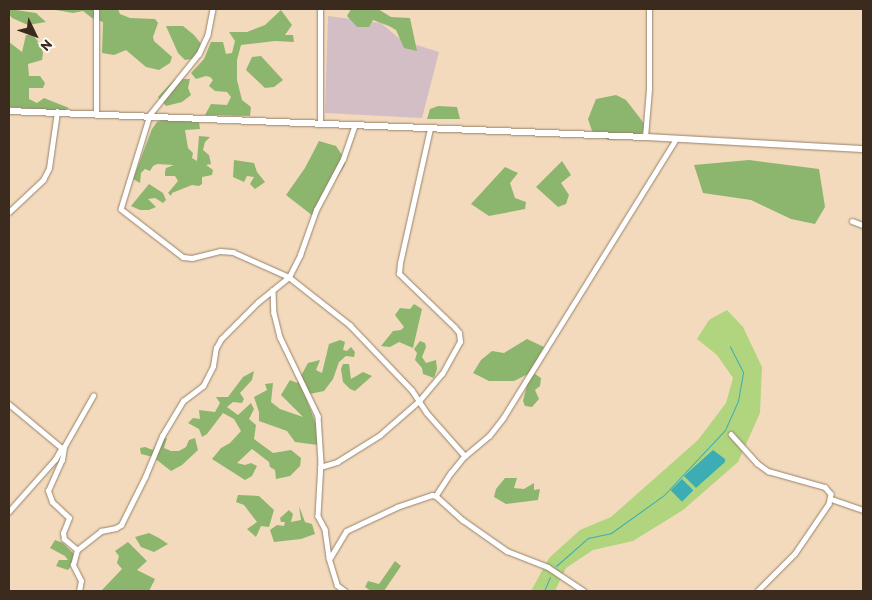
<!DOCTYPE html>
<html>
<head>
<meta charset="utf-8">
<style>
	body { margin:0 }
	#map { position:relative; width:872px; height:600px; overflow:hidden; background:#f3dabc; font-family:Itim,sans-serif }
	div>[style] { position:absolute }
	.industrial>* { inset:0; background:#d2bec4 }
	.green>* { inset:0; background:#b0d57e }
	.forest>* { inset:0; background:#8cb66d }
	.water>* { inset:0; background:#3cadb5; transform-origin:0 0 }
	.stream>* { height:1px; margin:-0.5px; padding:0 0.5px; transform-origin:0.5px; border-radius:0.5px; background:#3cadb5 }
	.roads { filter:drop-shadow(0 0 1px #97826d) drop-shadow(0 0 1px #97826d) }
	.street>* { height:4.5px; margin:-2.25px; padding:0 2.25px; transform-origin:2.25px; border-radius:2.25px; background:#fff }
	.secondary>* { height:5.5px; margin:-2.75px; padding:0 2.75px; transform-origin:2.75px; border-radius:2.75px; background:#fff }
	span { translate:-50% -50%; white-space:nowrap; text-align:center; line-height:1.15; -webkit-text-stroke:4px #fdfcf7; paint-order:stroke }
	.frame { position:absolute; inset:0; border:10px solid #3b2a1e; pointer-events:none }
	.north { position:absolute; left:10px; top:10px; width:50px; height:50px; -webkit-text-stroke:4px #fdfcf7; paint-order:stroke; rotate:132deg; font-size:14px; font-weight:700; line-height:20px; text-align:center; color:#3b2a1e }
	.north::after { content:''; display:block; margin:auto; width:18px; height:22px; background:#3b2a1e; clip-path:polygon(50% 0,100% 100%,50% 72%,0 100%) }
</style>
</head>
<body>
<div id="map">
	<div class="industrial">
		<i style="clip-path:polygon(328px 16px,381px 23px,401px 40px,439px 52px,422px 118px,325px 113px)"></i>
	</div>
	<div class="green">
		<i style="clip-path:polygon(727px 310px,743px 327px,762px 367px,760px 413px,738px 462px,683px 510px,633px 541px,593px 550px,566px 568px,555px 591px,531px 591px,549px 558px,580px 530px,611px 517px,698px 440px,726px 403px,733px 378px,717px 355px,697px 339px,709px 320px)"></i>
	</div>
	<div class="forest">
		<i style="clip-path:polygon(9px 9px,36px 13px,46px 22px,28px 25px,12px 18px,9px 14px)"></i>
		<i style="clip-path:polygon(58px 9px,118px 9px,120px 14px,130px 18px,155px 19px,158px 23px,153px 37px,154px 41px,172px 57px,170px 63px,159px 70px,146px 67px,126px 50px,114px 55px,102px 53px,103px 22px,92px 18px,83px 11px,73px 13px,56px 10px)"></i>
		<i style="clip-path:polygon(351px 9px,378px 9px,391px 17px,410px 18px,417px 51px,404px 48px,396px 30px,389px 26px,373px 20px,369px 27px,357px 27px,347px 16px)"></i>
		<i style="clip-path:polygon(281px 10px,292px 25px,285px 35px,293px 35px,294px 42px,275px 41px,241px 45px,237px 60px,237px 80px,242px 100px,251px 107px,250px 116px,205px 115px,211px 104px,227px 105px,231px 97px,227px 92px,215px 91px,209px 86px,213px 80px,210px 77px,206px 76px,196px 79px,191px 73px,204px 59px,211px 42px,223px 42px,226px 54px,232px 53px,235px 41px,229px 32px,247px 32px,265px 25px)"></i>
		<i style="clip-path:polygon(166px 26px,183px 26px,194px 35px,202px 45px,198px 58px,185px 60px,178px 53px)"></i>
		<i style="clip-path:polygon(26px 35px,33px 35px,40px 44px,43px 53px,42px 60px,28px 64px,29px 76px,40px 76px,45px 83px,43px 88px,29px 88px,29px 99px,37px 103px,44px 98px,69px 108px,63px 111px,9px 107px,9px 42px,22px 52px)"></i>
		<i style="clip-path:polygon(261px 56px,283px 80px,274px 87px,265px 88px,246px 70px,252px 57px)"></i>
		<i style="clip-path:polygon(175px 79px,190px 79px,188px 88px,191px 95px,182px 102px,166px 106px,158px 97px)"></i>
		<i style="clip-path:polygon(616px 95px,626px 100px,646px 126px,640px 137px,608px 140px,592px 131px,588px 119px,596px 99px)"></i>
		<i style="clip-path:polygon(438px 106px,457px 107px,460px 119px,427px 119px,430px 109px)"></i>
		<i style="clip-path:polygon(162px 120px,199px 122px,200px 129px,185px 130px,188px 148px,193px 153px,192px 158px,197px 161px,199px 136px,210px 137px,205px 142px,203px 150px,209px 155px,211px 164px,206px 165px,213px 170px,212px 175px,202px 177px,202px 184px,199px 186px,192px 185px,172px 193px,171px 196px,168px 193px,178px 181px,175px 176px,165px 176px,165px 172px,166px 168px,174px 165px,157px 164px,153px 166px,150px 171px,145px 169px,141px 173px,140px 183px,133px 179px,152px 129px,157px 122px)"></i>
		<i style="clip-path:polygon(319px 141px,336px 146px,344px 158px,345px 165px,313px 216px,286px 195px,305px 168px)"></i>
		<i style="clip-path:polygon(234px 160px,254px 163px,257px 172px,265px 182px,255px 189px,250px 184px,254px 177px,247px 176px,244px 182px,233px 177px)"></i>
		<i style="clip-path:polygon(749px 160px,819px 169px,825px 207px,815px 224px,791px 219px,751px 200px,703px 193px,694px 165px)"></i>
		<i style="clip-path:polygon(562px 161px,571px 175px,561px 183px,569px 195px,566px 204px,558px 207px,536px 187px)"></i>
		<i style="clip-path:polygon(505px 167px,518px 173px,510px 183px,515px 198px,526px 202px,525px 209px,489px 216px,471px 204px)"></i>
		<i style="clip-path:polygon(149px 184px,163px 193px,166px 200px,163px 203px,155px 198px,148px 199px,156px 207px,149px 210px,140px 210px,131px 206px)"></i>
		<i style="clip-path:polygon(414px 304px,422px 309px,413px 348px,399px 342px,390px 347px,381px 346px,393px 331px,401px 330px,404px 327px,395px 315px,400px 308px,410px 309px)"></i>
		<i style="clip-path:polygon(527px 339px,544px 347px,530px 373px,514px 381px,489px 381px,473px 373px,481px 360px,492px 351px,504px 353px)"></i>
		<i style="clip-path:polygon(340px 340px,345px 342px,343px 350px,347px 351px,351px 347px,355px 352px,354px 357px,346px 356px,339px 362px,333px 379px,324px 391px,305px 395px,318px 429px,318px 445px,295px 442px,287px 431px,259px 421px,259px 412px,254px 397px,267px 390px,265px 384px,273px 383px,271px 402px,280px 409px,303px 417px,281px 395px,290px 380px,297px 383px,308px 363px,320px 360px,316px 370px,322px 373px,329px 344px)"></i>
		<i style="clip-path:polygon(420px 341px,425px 343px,426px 347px,422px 357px,426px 363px,436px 360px,437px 369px,434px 378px,423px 374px,422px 368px,415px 360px,417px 353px,414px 349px)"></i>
		<i style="clip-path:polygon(343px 364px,349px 364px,351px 379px,363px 372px,372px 376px,355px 391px,350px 389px,343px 382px,341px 369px)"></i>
		<i style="clip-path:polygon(254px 371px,252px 380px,240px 393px,244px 399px,242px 403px,233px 402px,227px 407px,238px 415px,251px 403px,254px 409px,249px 419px,256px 425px,254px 439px,273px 453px,291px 450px,301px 458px,300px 466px,290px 476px,276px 479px,275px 470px,270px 467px,269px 462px,252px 449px,237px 463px,245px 465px,251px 463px,257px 466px,252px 476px,245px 480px,212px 459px,221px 448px,230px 443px,241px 431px,234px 419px,223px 413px,207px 434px,202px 437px,199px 429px,188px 423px,193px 418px,200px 419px,199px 410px,215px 412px,220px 403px,216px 397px,228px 397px,243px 377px)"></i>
		<i style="clip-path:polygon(535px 374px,541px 378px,540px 386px,535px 390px,539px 399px,532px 407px,525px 406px,523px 401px,529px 377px)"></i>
		<i style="clip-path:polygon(167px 438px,164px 448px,171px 451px,179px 451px,186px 447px,189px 440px,195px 438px,198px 450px,182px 465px,171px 471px,153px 457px,141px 454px,140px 448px,145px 447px,153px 450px,158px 441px)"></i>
		<i style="clip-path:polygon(505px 478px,517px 478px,514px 488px,524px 489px,534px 483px,534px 490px,540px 489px,538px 500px,506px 504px,494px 497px,496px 489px)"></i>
		<i style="clip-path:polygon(238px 495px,259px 496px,274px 510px,269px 527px,261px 526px,256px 537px,247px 529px,257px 522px,244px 505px,236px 502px)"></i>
		<i style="clip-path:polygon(299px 506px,305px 522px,312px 524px,315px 534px,301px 539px,274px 542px,270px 530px,277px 525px,284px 526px,285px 522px,281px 522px,280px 518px,289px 510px,293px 514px,291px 522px,301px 520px)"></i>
		<i style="clip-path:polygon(149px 533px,159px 538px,168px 544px,154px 552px,141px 547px,135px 537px)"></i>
		<i style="clip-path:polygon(55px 540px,63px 543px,77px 557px,68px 570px,56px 566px,59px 560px,68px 560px,65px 556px,50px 548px)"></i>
		<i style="clip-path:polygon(128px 542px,147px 561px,137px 570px,155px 579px,149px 591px,101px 591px,122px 569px,117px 563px,119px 556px,115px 551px)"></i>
		<i style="clip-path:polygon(395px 561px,401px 566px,384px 591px,371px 591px,365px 587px,368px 581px,379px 584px)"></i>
	</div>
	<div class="water">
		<i style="clip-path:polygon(713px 450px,725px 459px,725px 462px,696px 488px,684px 476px)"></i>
		<i style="left:682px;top:479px;width:16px;height:16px;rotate:45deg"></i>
	</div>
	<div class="stream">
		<i style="left:556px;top:566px;width:43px;rotate:-41.2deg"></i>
		<i style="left:588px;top:538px;width:24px;rotate:-12deg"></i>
		<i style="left:611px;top:533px;width:65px;rotate:-35.6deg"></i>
		<i style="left:664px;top:495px;width:89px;rotate:-46.8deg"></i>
		<i style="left:725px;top:430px;width:32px;rotate:-66deg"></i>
		<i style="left:738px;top:401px;width:29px;rotate:-80deg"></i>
		<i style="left:743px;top:372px;width:29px;rotate:-117deg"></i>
		<i style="left:544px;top:591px;width:15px;rotate:-67deg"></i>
	</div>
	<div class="roads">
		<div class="street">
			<i style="left:213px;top:9px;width:26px;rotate:101deg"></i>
			<i style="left:208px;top:35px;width:21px;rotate:115deg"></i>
			<i style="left:199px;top:54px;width:78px;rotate:128.8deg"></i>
			<i style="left:150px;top:115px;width:98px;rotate:107.1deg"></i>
			<i style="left:121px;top:209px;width:78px;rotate:37.7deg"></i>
			<i style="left:183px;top:257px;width:9px;rotate:6deg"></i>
			<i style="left:192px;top:258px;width:29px;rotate:-14deg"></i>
			<i style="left:220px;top:251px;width:13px;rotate:4deg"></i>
			<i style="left:233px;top:252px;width:61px;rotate:24.1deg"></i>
			<i style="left:289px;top:277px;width:78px;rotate:38.2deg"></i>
			<i style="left:350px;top:325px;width:90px;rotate:46.4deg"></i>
			<i style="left:412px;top:390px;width:27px;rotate:57deg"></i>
			<i style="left:427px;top:413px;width:57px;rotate:48.5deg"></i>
			<i style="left:465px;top:456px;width:22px;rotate:129deg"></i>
			<i style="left:451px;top:473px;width:27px;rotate:123deg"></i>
			<i style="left:96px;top:113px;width:104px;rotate:-90deg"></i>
			<i style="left:320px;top:123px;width:114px;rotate:-90deg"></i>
			<i style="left:645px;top:137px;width:48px;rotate:-85.2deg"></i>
			<i style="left:649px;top:89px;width:80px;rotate:-90deg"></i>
			<i style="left:9px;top:212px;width:47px;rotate:-43.3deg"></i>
			<i style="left:43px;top:180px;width:13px;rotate:-63deg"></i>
			<i style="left:49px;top:168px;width:57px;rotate:-81.9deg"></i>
			<i style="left:852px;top:221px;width:12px;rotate:20deg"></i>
			<i style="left:273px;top:290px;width:23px;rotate:88deg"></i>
			<i style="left:274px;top:313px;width:25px;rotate:76deg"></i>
			<i style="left:280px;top:337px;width:88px;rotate:64.3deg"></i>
			<i style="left:318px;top:416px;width:46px;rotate:86.3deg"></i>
			<i style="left:321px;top:462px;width:54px;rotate:93.2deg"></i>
			<i style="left:318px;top:516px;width:15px;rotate:62deg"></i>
			<i style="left:325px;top:529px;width:29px;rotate:82deg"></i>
			<i style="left:329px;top:558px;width:28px;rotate:73deg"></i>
			<i style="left:337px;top:585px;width:10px;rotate:37deg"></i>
			<i style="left:9px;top:404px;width:69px;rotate:39.7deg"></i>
			<i style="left:62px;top:448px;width:13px;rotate:119deg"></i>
			<i style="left:56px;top:459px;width:71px;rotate:131.6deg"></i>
			<i style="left:731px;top:434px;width:39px;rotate:48deg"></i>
			<i style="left:757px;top:463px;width:14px;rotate:36deg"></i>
			<i style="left:768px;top:471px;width:59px;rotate:15.7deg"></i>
			<i style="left:825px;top:487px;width:9px;rotate:49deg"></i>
			<i style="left:831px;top:494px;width:10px;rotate:101deg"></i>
			<i style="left:829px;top:504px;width:60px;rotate:124.2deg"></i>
			<i style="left:795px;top:554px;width:52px;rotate:135deg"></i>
			<i style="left:465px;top:456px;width:31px;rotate:-40deg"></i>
			<i style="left:489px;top:436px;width:23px;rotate:-52deg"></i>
			<i style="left:503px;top:418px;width:328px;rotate:-58.2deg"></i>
			<i style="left:320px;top:467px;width:18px;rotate:-16deg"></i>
			<i style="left:337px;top:462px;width:51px;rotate:-32.1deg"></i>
			<i style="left:380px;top:435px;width:52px;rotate:-41.1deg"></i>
			<i style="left:419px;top:401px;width:35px;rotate:-50deg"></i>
			<i style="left:442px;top:374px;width:37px;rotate:-61deg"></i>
			<i style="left:460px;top:342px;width:9px;rotate:-96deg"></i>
			<i style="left:459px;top:333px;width:6px;rotate:-129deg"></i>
			<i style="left:455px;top:328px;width:78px;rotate:-136deg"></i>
			<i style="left:399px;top:274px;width:11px;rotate:-85deg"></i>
			<i style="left:400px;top:263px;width:137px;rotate:-77.4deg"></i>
			<i style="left:831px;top:499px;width:34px;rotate:19deg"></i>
			<i style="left:77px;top:550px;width:17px;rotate:-140deg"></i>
			<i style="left:64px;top:539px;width:6px;rotate:-99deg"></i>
			<i style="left:63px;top:533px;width:16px;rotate:-68deg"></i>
			<i style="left:69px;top:518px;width:23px;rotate:-137deg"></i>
			<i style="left:52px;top:502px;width:12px;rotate:-110deg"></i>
			<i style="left:48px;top:491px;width:34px;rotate:-66deg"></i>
			<i style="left:62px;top:460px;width:13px;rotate:-81deg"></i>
			<i style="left:64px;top:447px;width:59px;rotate:-60.4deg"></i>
			<i style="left:330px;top:558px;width:31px;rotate:-59deg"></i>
			<i style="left:346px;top:531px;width:56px;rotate:-25.2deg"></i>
			<i style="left:397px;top:507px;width:37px;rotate:-19deg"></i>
			<i style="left:432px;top:495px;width:4px;rotate:14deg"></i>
			<i style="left:436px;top:496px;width:36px;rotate:42deg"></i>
			<i style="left:463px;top:520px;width:54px;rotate:35.2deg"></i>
			<i style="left:507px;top:551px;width:44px;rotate:21.3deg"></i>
			<i style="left:548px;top:567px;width:43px;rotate:33.7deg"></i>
			<i style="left:79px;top:591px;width:10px;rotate:-79deg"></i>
			<i style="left:81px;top:581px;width:18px;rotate:-117deg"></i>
			<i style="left:73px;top:565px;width:16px;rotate:-75deg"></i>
			<i style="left:77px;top:550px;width:31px;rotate:-38deg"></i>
			<i style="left:101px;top:531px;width:15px;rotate:-11deg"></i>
			<i style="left:116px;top:528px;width:6px;rotate:-31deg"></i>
			<i style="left:121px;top:525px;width:54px;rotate:-63.4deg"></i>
			<i style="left:145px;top:477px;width:44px;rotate:-67.5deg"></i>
			<i style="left:162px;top:436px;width:41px;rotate:-59deg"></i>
			<i style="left:183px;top:401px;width:25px;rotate:-37deg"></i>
			<i style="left:203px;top:386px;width:22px;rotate:-63deg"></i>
			<i style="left:213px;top:366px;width:18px;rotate:-81deg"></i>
			<i style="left:216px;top:348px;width:10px;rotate:-61deg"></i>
			<i style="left:221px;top:339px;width:52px;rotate:-45deg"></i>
			<i style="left:258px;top:302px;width:40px;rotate:-39deg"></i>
			<i style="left:289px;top:277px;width:25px;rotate:-63deg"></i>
			<i style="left:300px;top:255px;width:48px;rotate:-70.4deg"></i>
			<i style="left:316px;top:210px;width:58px;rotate:-62.1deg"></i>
			<i style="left:343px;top:159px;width:36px;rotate:-71deg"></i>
		</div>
		<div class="secondary">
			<i style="left:9px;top:111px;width:637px;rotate:2.34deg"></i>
			<i style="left:645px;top:137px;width:218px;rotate:3.2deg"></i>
		</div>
	</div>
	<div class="frame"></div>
	<div class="north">N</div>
</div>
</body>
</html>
